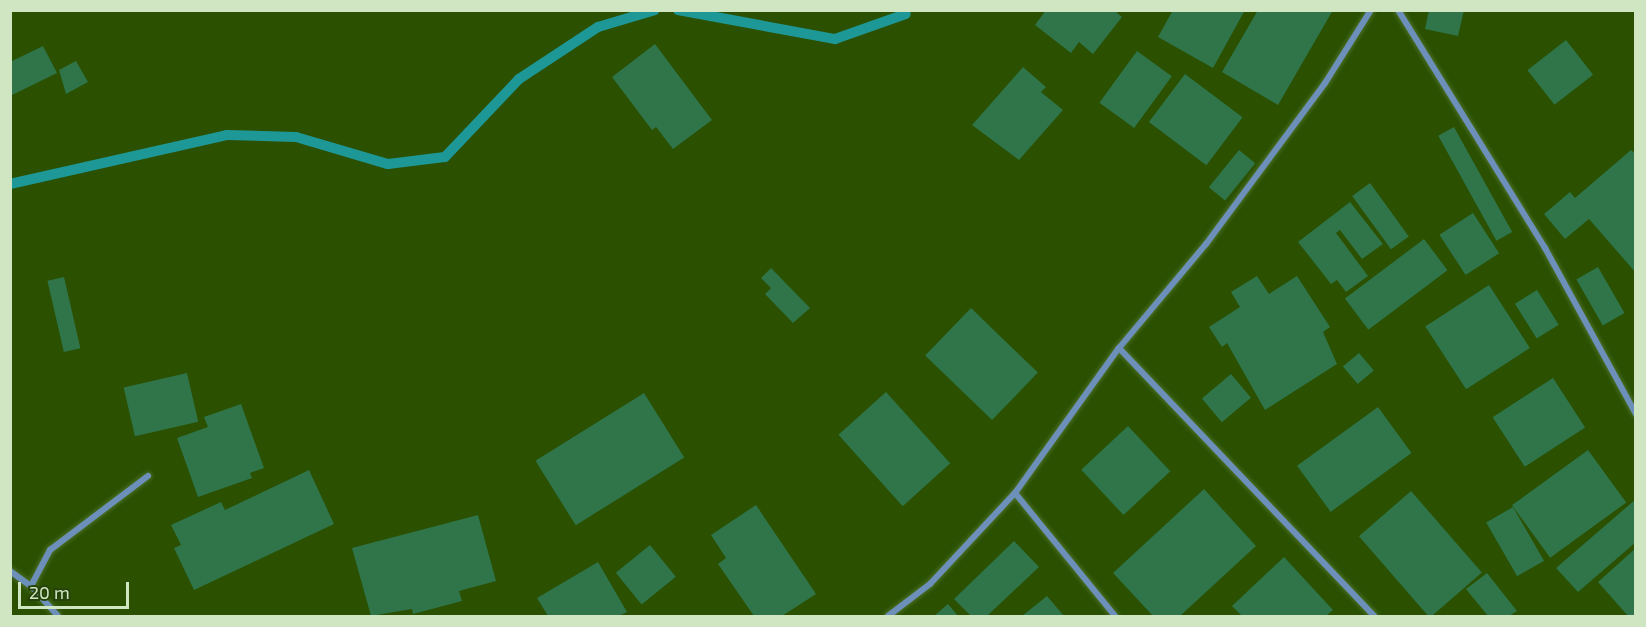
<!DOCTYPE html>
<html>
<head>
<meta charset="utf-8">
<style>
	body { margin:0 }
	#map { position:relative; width:1646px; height:627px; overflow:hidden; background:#2a5000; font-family:"Exo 2",sans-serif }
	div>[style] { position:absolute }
	.stream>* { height:10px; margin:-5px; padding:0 5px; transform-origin:5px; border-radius:5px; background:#1e9896 }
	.building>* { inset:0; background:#2f7549; transform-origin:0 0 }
	.roads { filter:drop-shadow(0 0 2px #4b6e27) drop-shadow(0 0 2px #4b6e27) }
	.street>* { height:6px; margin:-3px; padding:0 3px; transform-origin:3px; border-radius:3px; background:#6d90ba }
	span { translate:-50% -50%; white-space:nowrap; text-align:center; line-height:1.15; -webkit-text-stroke:5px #26430b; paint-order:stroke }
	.frame { position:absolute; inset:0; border:12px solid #d0e6c2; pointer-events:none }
	.scale { position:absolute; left:18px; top:582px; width:111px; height:27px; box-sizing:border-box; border:3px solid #d0e6c2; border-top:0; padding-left:8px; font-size:18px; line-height:21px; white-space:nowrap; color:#d0e6c2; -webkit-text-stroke:4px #26430b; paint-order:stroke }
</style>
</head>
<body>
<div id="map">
	<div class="stream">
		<i style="left:678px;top:10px;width:160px;rotate:10.5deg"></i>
		<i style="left:835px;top:39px;width:75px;rotate:-19.4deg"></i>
		<i style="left:10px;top:184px;width:222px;rotate:-12.7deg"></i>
		<i style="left:227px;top:135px;width:69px;rotate:1.7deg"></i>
		<i style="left:296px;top:137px;width:96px;rotate:16.4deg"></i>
		<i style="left:388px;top:164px;width:57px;rotate:-7deg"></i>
		<i style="left:445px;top:157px;width:108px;rotate:-46.5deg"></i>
		<i style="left:519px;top:79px;width:95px;rotate:-33.4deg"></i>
		<i style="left:598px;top:27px;width:59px;rotate:-16.6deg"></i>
	</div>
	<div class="building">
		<i style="clip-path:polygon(1046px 10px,1114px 10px,1122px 17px,1093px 54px,1079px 42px,1071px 53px,1035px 25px)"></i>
		<i style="clip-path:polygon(1173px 10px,1245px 10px,1213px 68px,1158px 37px)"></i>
		<i style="clip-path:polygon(1258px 10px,1333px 10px,1278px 105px,1222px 72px)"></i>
		<i style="clip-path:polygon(1429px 10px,1464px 10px,1458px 36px,1425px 29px)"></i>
		<i style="left:1566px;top:40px;width:44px;height:49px;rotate:52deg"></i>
		<i style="clip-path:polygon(655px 44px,712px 120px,673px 149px,656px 127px,652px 130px,612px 77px)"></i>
		<i style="clip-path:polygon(43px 46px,57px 73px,10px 96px,10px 62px)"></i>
		<i style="left:1137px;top:51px;width:43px;height:64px;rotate:36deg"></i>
		<i style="clip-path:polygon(76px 61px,88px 82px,66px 94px,59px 70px)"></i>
		<i style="clip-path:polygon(1023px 67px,1046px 87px,1041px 92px,1063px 110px,1019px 160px,972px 125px)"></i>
		<i style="left:1185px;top:74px;width:72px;height:60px;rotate:37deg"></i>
		<i style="left:1454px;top:127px;width:120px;height:18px;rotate:61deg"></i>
		<i style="left:1239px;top:150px;width:21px;height:48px;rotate:39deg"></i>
		<i style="clip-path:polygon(1631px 150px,1636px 154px,1636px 273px,1589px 219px,1565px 239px,1544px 214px,1570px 192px,1575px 198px)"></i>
		<i style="left:1370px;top:183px;width:66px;height:22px;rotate:54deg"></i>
		<i style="clip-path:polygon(1350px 202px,1383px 244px,1362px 259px,1340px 230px,1336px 233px,1368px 276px,1346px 292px,1337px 280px,1331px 284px,1298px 242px)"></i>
		<i style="left:1473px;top:213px;width:48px;height:40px;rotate:57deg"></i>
		<i style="left:1424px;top:239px;width:39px;height:99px;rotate:53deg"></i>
		<i style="left:1598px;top:267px;width:53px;height:25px;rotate:60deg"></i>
		<i style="clip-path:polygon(771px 268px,810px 308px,793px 323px,765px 294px,771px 288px,761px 278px)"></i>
		<i style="clip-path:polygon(1257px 276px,1269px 294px,1297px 276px,1330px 327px,1323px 332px,1337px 364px,1265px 410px,1227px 343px,1222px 347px,1209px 327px,1240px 307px,1231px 292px)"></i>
		<i style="left:64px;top:277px;width:73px;height:17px;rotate:77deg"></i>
		<i style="left:1489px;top:285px;width:75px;height:76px;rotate:57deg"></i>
		<i style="left:1537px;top:290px;width:41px;height:26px;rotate:58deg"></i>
		<i style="left:971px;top:308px;width:93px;height:66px;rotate:44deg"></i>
		<i style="left:1359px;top:353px;width:23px;height:21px;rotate:50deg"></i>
		<i style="left:187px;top:373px;width:50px;height:65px;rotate:77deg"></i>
		<i style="left:1231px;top:374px;width:31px;height:38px;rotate:50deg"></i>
		<i style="left:1553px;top:378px;width:59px;height:72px;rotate:57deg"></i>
		<i style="left:886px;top:392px;width:96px;height:64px;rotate:48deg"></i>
		<i style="left:644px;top:393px;width:76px;height:128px;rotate:58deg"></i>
		<i style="clip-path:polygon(241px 404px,264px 468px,250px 473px,252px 478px,198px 497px,177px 438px,208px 427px,204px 417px)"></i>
		<i style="left:1378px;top:407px;width:57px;height:100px;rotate:54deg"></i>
		<i style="left:1128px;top:426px;width:62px;height:64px;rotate:47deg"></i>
		<i style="left:1588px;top:450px;width:65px;height:94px;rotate:54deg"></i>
		<i style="clip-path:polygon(309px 470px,334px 524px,194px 590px,174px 548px,181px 545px,171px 525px,221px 502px,225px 510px)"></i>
		<i style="clip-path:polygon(1204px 489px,1256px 546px,1180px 616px,1153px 616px,1113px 573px)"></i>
		<i style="left:1411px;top:491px;width:108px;height:69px;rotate:49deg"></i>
		<i style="clip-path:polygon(1636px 499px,1636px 542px,1578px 592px,1556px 568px)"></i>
		<i style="clip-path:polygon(756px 505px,816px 594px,782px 616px,754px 616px,718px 564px,726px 558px,711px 535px)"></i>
		<i style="left:1513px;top:507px;width:62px;height:31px;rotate:60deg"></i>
		<i style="clip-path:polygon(478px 515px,496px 581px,459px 591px,462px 601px,413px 614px,412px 609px,371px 616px,352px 548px)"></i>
		<i style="clip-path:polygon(1014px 541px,1039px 567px,987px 616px,971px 616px,954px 599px)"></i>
		<i style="left:650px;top:545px;width:41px;height:44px;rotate:51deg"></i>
		<i style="clip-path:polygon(1636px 548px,1636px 616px,1628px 616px,1598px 582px)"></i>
		<i style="clip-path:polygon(1284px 557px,1333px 610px,1326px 616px,1242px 616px,1232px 606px)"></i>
		<i style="clip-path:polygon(598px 562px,627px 612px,619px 616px,548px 616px,537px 598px)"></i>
		<i style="clip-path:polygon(1487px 573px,1517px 611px,1509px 616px,1488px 616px,1466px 589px)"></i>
		<i style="clip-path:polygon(1047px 596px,1064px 616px,1022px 616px)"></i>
		<i style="clip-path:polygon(948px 604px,958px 616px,934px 616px)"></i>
	</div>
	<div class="roads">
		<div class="street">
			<i style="left:1398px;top:10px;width:280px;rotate:58.3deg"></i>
			<i style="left:1545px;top:248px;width:189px;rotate:61.3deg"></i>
			<i style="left:1119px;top:348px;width:370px;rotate:46.4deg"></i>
			<i style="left:1015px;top:493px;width:159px;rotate:50.9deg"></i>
			<i style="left:10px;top:571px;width:26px;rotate:36deg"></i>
			<i style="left:31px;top:586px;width:40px;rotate:48deg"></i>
			<i style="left:31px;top:586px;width:41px;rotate:-62.2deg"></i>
			<i style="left:50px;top:550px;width:123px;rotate:-37.1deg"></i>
			<i style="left:888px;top:616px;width:53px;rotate:-37.3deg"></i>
			<i style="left:930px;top:584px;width:125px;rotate:-47deg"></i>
			<i style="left:1015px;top:493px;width:178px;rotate:-54.4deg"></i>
			<i style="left:1119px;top:348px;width:136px;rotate:-50.1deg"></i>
			<i style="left:1206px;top:244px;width:200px;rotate:-53.5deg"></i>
			<i style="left:1325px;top:83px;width:86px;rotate:-57.8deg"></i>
		</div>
	</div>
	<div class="frame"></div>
	<div class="scale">20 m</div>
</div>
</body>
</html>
